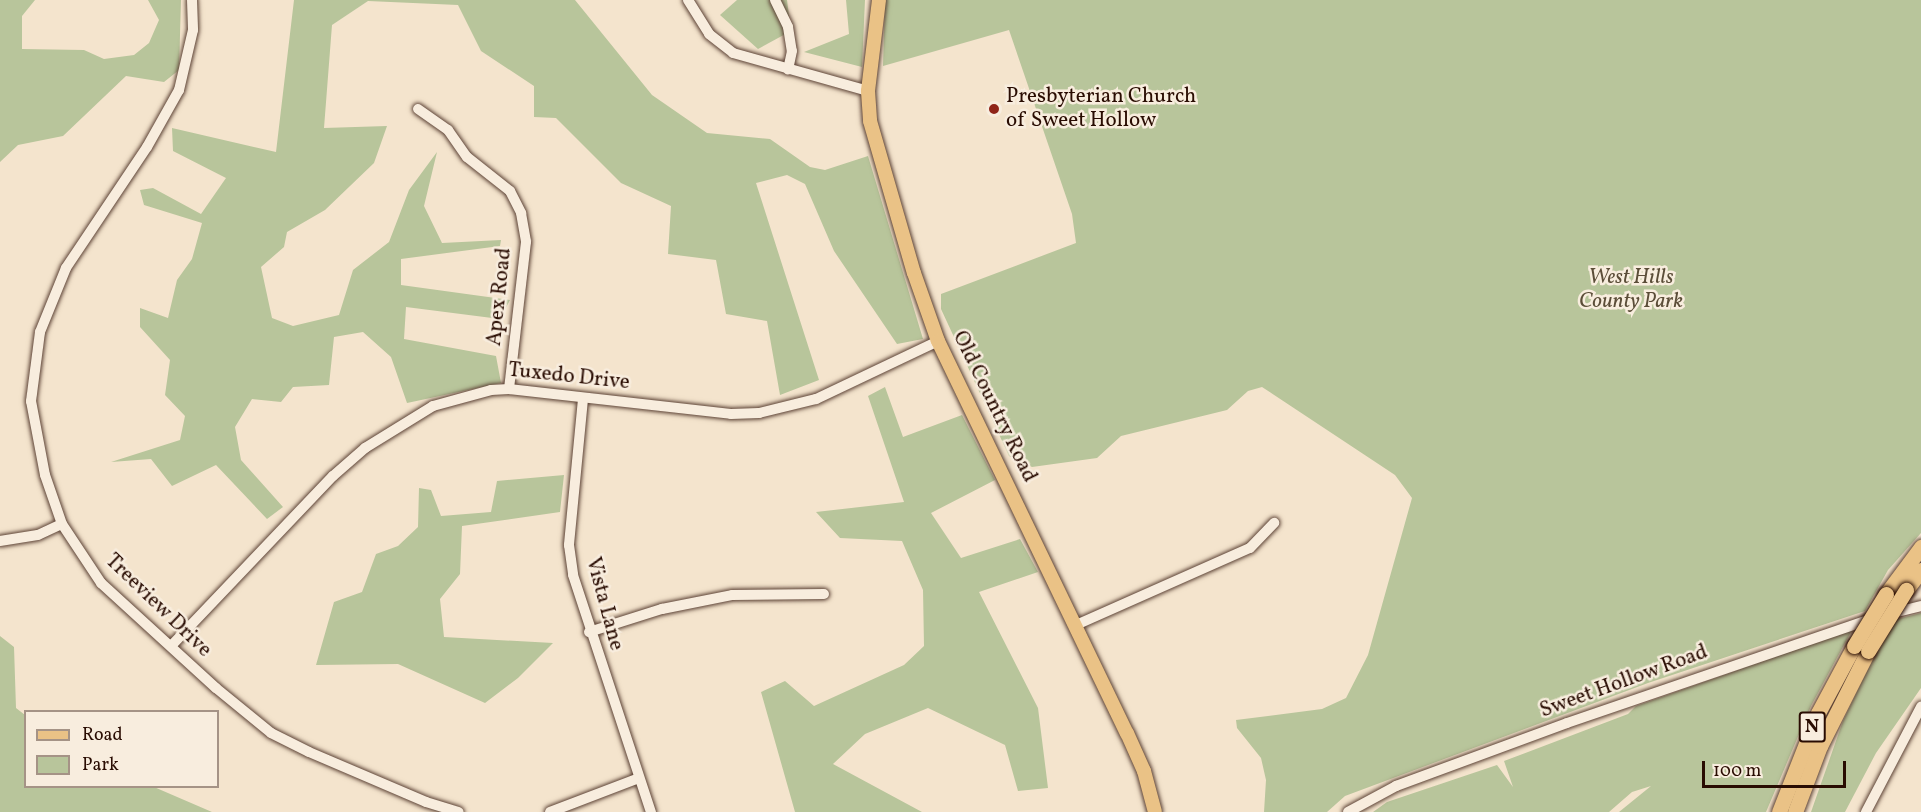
<!DOCTYPE html>
<html>
<head>
<meta charset="utf-8">
<style>
	body { margin:0 }
	#map { position:relative; width:1921px; height:812px; overflow:hidden; background:#f4e4cd; font-family:Vollkorn,serif }
	div>[style] { position:absolute }
	.green>* { inset:0; background:#b8c59b }
	.roads { filter:drop-shadow(0 0 2px #5c4235) drop-shadow(0 0 2px #5c4235) }
	.minor>* { height:10px; margin:-5px; padding:0 5px; transform-origin:5px; border-radius:5px; background:#f8edde }
	.major>* { height:14px; margin:-7px; padding:0 7px; transform-origin:7px; border-radius:7px; background:#eac286 }
	.highway>* { height:15px; margin:-7.5px; padding:0 7.5px; transform-origin:7.5px; border-radius:7.5px; background:#eac286 }
	.bridges { filter:drop-shadow(0 0 2px #290c02) drop-shadow(0 0 2px #290c02) }
	.highway-bridge>* { height:15px; margin:-7.5px; padding:0 7.5px; transform-origin:7.5px; border-radius:7.5px; background:#eac286 }
	.dots>* { width:16px; height:16px; translate:-50% -50%; box-sizing:border-box; border:3px solid #f8edde; border-radius:50% }
	span { translate:-50% -50%; white-space:nowrap; text-align:center; line-height:1.15; -webkit-text-stroke:5px #f8edde; paint-order:stroke }
	.shield-label span { padding:2px 4px; background:#f8edde; border:2px solid; border-radius:4px; -webkit-text-stroke-width:0 }
	.shield-label { font-size:20px; color:#290c02; font-weight:700 }
	.poi-label { font-size:21px; color:#290c02 }
	.left { translate:0 -50%; text-align:left }
	.park-label { font-size:21px; color:#5b4d38; font-style:italic }
	.street-label { font-size:21px; color:#290c02 }
	.legend { position:absolute; left:24px; top:710px; width:195px; height:78px; box-sizing:border-box; background:#f8edde; border:2px solid #a59386; margin:0; padding:8px 10px; list-style:none; font-size:18px; color:#290c02 }
	.legend li { display:flex; align-items:center; gap:12px; height:30px }
	.legend b { width:30px; border:2px solid #a59386 }
	.scale { position:absolute; left:1702px; top:761px; width:144px; height:27px; box-sizing:border-box; border:3px solid #290c02; border-top:0; padding-left:8px; font-size:18px; line-height:21px; white-space:nowrap; color:#290c02; -webkit-text-stroke:4px #f8edde; paint-order:stroke }
</style>
</head>
<body>
<div id="map">
	<div class="green">
		<i style="clip-path:polygon(0 0,35px 0,22px 16px,22px 49px,84px 50px,104px 59px,134px 55px,149px 43px,159px 20px,148px 0,181px 0,179px 70px,164px 82px,126px 76px,63px 136px,18px 145px,0 162px)"></i>
		<i style="clip-path:polygon(294px 0,575px 0,652px 95px,707px 133px,770px 139px,810px 167px,825px 170px,868px 156px,923px 339px,897px 344px,834px 251px,805px 184px,787px 175px,756px 183px,819px 380px,780px 395px,767px 321px,726px 314px,716px 260px,668px 254px,671px 206px,621px 183px,556px 118px,534px 117px,534px 86px,481px 51px,458px 5px,368px 1px,332px 25px,324px 128px,387px 126px,374px 163px,325px 210px,287px 232px,284px 247px,261px 267px,272px 318px,293px 326px,339px 315px,353px 270px,389px 242px,409px 190px,437px 152px,424px 206px,442px 243px,501px 240px,500px 246px,401px 259px,401px 285px,510px 300px,500px 319px,406px 307px,404px 339px,496px 356px,501px 383px,407px 403px,391px 357px,363px 332px,334px 337px,329px 385px,293px 387px,281px 402px,252px 399px,235px 427px,241px 460px,283px 507px,267px 519px,216px 465px,172px 486px,151px 459px,111px 462px,180px 440px,185px 416px,165px 395px,170px 360px,140px 327px,140px 308px,168px 318px,177px 280px,192px 259px,202px 223px,144px 205px,140px 190px,153px 188px,201px 214px,226px 178px,173px 151px,172px 128px,276px 152px)"></i>
		<i style="clip-path:polygon(737px 0,787px 0,791px 31px,758px 49px,720px 15px)"></i>
		<i style="clip-path:polygon(846px 0,865px 0,862px 67px,804px 52px,849px 34px)"></i>
		<i style="clip-path:polygon(885px 0,1921px 0,1921px 533px,1888px 570px,1865px 611px,1648px 683px,1345px 796px,1327px 812px,1264px 812px,1266px 780px,1261px 758px,1237px 728px,1236px 720px,1322px 709px,1346px 698px,1368px 655px,1412px 498px,1395px 475px,1262px 387px,1248px 391px,1227px 410px,1121px 436px,1097px 458px,1032px 467px,1009px 456px,941px 309px,941px 294px,1076px 243px,1072px 214px,1009px 30px,883px 66px)"></i>
		<i style="clip-path:polygon(885px 387px,903px 437px,962px 415px,995px 480px,931px 513px,961px 558px,1020px 539px,1038px 572px,979px 592px,1038px 708px,1048px 788px,1018px 791px,1005px 745px,928px 708px,865px 734px,833px 764px,922px 812px,795px 812px,761px 692px,785px 681px,814px 706px,904px 665px,924px 646px,923px 590px,902px 541px,840px 538px,816px 512px,904px 502px,868px 396px)"></i>
		<i style="clip-path:polygon(564px 475px,560px 512px,462px 526px,460px 574px,440px 599px,444px 637px,553px 643px,518px 678px,485px 703px,398px 664px,316px 665px,334px 602px,362px 592px,376px 554px,398px 546px,418px 527px,419px 488px,431px 490px,441px 516px,491px 512px,497px 481px)"></i>
		<i style="clip-path:polygon(1921px 613px,1921px 688px,1876px 753px,1845px 812px,1811px 812px,1843px 721px,1867px 671px,1897px 619px)"></i>
		<i style="clip-path:polygon(1852px 630px,1811px 706px,1766px 812px,1619px 812px,1651px 786px,1632px 792px,1609px 812px,1373px 812px,1387px 802px,1497px 765px,1513px 787px,1504px 761px,1628px 714px,1636px 706px)"></i>
		<i style="clip-path:polygon(0 636px,14px 647px,16px 708px,25px 715px,26px 786px,154px 787px,212px 812px,0 812px)"></i>
	</div>
	<div class="roads">
		<div class="minor">
			<i style="left:192px;top:0;width:30px;rotate:88deg"></i>
			<i style="left:193px;top:30px;width:62px;rotate:103.1deg"></i>
			<i style="left:179px;top:90px;width:65px;rotate:119.3deg"></i>
			<i style="left:147px;top:147px;width:146px;rotate:123.8deg"></i>
			<i style="left:66px;top:268px;width:69px;rotate:112.1deg"></i>
			<i style="left:40px;top:332px;width:70px;rotate:97.4deg"></i>
			<i style="left:31px;top:401px;width:75px;rotate:79.3deg"></i>
			<i style="left:45px;top:475px;width:52px;rotate:70.9deg"></i>
			<i style="left:62px;top:524px;width:71px;rotate:56.5deg"></i>
			<i style="left:101px;top:583px;width:156px;rotate:42.4deg"></i>
			<i style="left:216px;top:688px;width:71px;rotate:39.3deg"></i>
			<i style="left:271px;top:733px;width:42px;rotate:26.6deg"></i>
			<i style="left:309px;top:752px;width:127px;rotate:23.1deg"></i>
			<i style="left:426px;top:802px;width:34px;rotate:17deg"></i>
			<i style="left:688px;top:0;width:40px;rotate:58deg"></i>
			<i style="left:709px;top:34px;width:31px;rotate:38deg"></i>
			<i style="left:733px;top:53px;width:140px;rotate:15.7deg"></i>
			<i style="left:775px;top:0;width:30px;rotate:64deg"></i>
			<i style="left:788px;top:27px;width:24px;rotate:81deg"></i>
			<i style="left:792px;top:51px;width:19px;rotate:102deg"></i>
			<i style="left:418px;top:109px;width:37px;rotate:35deg"></i>
			<i style="left:448px;top:130px;width:33px;rotate:55deg"></i>
			<i style="left:467px;top:157px;width:55px;rotate:38.3deg"></i>
			<i style="left:510px;top:191px;width:25px;rotate:63deg"></i>
			<i style="left:521px;top:213px;width:29px;rotate:80deg"></i>
			<i style="left:526px;top:242px;width:148px;rotate:96.6deg"></i>
			<i style="left:583px;top:399px;width:147px;rotate:95.5deg"></i>
			<i style="left:569px;top:545px;width:30px;rotate:82deg"></i>
			<i style="left:573px;top:575px;width:250px;rotate:71.8deg"></i>
			<i style="left:0;top:541px;width:38px;rotate:-9deg"></i>
			<i style="left:38px;top:535px;width:26px;rotate:-25deg"></i>
			<i style="left:1889px;top:614px;width:33px;rotate:-14deg"></i>
			<i style="left:1076px;top:625px;width:190px;rotate:-23.9deg"></i>
			<i style="left:1250px;top:548px;width:35px;rotate:-46deg"></i>
			<i style="left:589px;top:632px;width:77px;rotate:-17.5deg"></i>
			<i style="left:662px;top:609px;width:71px;rotate:-11.3deg"></i>
			<i style="left:732px;top:595px;width:92px;rotate:-0.6deg"></i>
			<i style="left:171px;top:646px;width:235px;rotate:-46.4deg"></i>
			<i style="left:333px;top:476px;width:43px;rotate:-41.2deg"></i>
			<i style="left:365px;top:448px;width:80px;rotate:-31.7deg"></i>
			<i style="left:433px;top:406px;width:60px;rotate:-15.4deg"></i>
			<i style="left:491px;top:390px;width:18px;rotate:-3deg"></i>
			<i style="left:509px;top:389px;width:223px;rotate:6.4deg"></i>
			<i style="left:731px;top:414px;width:28px;rotate:-2deg"></i>
			<i style="left:759px;top:413px;width:59px;rotate:-13.8deg"></i>
			<i style="left:816px;top:399px;width:135px;rotate:-25.4deg"></i>
			<i style="left:550px;top:812px;width:95px;rotate:-20.9deg"></i>
			<i style="left:1348px;top:812px;width:55px;rotate:-28.4deg"></i>
			<i style="left:1396px;top:786px;width:182px;rotate:-20.2deg"></i>
			<i style="left:1567px;top:723px;width:324px;rotate:-18.9deg"></i>
			<i style="left:1866px;top:812px;width:119px;rotate:-62.4deg"></i>
		</div>
		<div class="major">
			<i style="left:879px;top:0;width:92px;rotate:96.9deg"></i>
			<i style="left:868px;top:91px;width:30px;rotate:86deg"></i>
			<i style="left:870px;top:121px;width:158px;rotate:73.9deg"></i>
			<i style="left:914px;top:273px;width:72px;rotate:70.6deg"></i>
			<i style="left:938px;top:341px;width:435px;rotate:64.3deg"></i>
			<i style="left:1127px;top:733px;width:42px;rotate:65.9deg"></i>
			<i style="left:1144px;top:771px;width:42px;rotate:75deg"></i>
		</div>
		<div class="highway">
			<i style="left:1906px;top:590px;width:25px;rotate:-53deg"></i>
			<i style="left:1886px;top:594px;width:59px;rotate:-53.3deg"></i>
			<i style="left:1779px;top:812px;width:106px;rotate:-68.5deg"></i>
			<i style="left:1818px;top:713px;width:76px;rotate:-61.8deg"></i>
			<i style="left:1795px;top:812px;width:71px;rotate:-69.3deg"></i>
			<i style="left:1820px;top:746px;width:106px;rotate:-63.2deg"></i>
		</div>
	</div>
	<div class="bridges">
		<div class="highway-bridge">
			<i style="left:1854px;top:646px;width:61px;rotate:-58.4deg"></i>
			<i style="left:1868px;top:651px;width:72px;rotate:-58.1deg"></i>
		</div>
	</div>
	<div class="dots">
		<i style="left:994px;top:109px;background:#8f2418"></i>
	</div>
	<div class="shield-label">
		<span style="left:1812px;top:727px">N</span>
	</div>
	<div class="poi-label">
		<span class="left" style="left:1006px;top:109px">Presbyterian Church<br>of Sweet Hollow</span>
	</div>
	<div class="park-label">
		<span style="left:1631px;top:290px">West Hills<br>County Park</span>
	</div>
	<div class="street-label">
		<span style="left:500px;top:297px;rotate:-84deg">Apex Road</span>
		<span style="left:569px;top:377px;rotate:6deg">Tuxedo Drive</span>
		<span style="left:994px;top:407px;rotate:64deg">Old Country Road</span>
		<span style="left:604px;top:604px;rotate:75deg">Vista Lane</span>
		<span style="left:158px;top:606px;rotate:44deg">Treeview Drive</span>
		<span style="left:1624px;top:682px;rotate:-20deg">Sweet Hollow Road</span>
	</div>
	<ul class="legend">
	<li><b style="height:8px;background:#eac286"></b>Road</li>
	<li><b style="height:16px;background:#b8c59b"></b>Park</li>
	</ul>
	<div class="scale">100 m</div>
</div>
</body>
</html>
